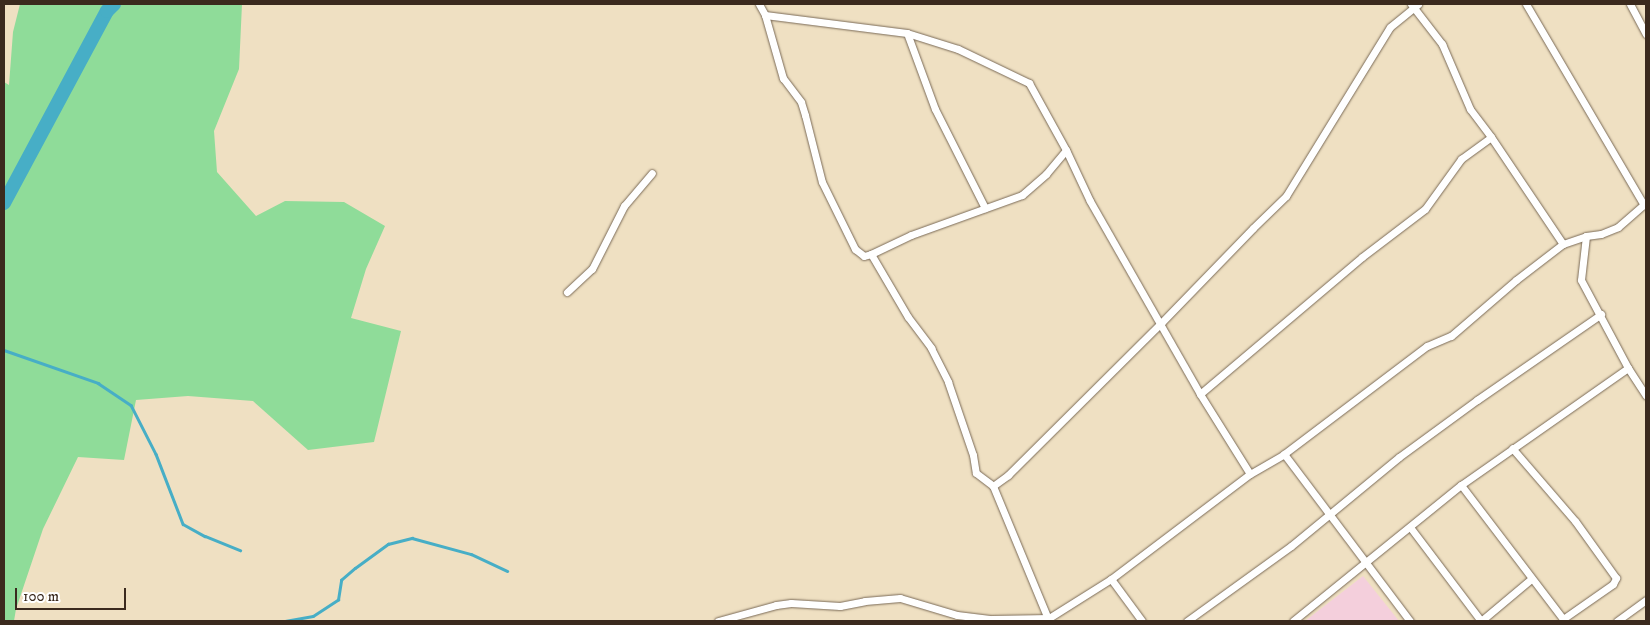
<!DOCTYPE html>
<html>
<head>
<meta charset="utf-8">
<style>
	body { margin:0 }
	#map { position:relative; width:1650px; height:625px; overflow:hidden; background:#efe0c2; font-family:"IM FELL DW Pica",serif }
	div>[style] { position:absolute }
	.built>* { inset:0; background:#f4cfdc }
	.green>* { inset:0; background:#8fdc99 }
	.stream>* { height:2.5px; margin:-1.25px; padding:0 1.25px; transform-origin:1.25px; border-radius:1.25px; background:#47aec6 }
	.river>* { height:14px; margin:-7px; padding:0 7px; transform-origin:7px; border-radius:7px; background:#47aec6 }
	.roads { filter:drop-shadow(0 0 1px #7a6a57) drop-shadow(0 0 1px #7a6a57) }
	.street>* { height:7px; margin:-3.5px; padding:0 3.5px; transform-origin:3.5px; border-radius:3.5px; background:#fff }
	span { translate:-50% -50%; white-space:nowrap; text-align:center; line-height:1.15; -webkit-text-stroke:4px #fff; paint-order:stroke }
	.frame { position:absolute; inset:0; border:5px solid #3b2a1e; pointer-events:none }
	.scale { position:absolute; left:15px; top:588px; width:111px; height:22px; box-sizing:border-box; border:2px solid #3b2a1e; border-top:0; padding-left:6px; font-size:15px; line-height:18px; white-space:nowrap; color:#3b2a1e; -webkit-text-stroke:4px #fff; paint-order:stroke }
</style>
</head>
<body>
<div id="map">
	<div class="built">
		<i style="clip-path:polygon(1363px 576px,1399px 621px,1305px 621px)"></i>
	</div>
	<div class="green">
		<i style="clip-path:polygon(20px 4px,242px 4px,239px 69px,214px 131px,217px 172px,256px 216px,285px 201px,344px 202px,385px 226px,366px 269px,351px 318px,401px 331px,374px 442px,308px 450px,253px 401px,188px 396px,136px 400px,124px 460px,78px 457px,43px 529px,16px 609px,14px 621px,4px 621px,4px 82px,9px 85px,13px 32px)"></i>
	</div>
	<div class="stream">
		<i style="left:4px;top:350px;width:100px;rotate:19.3deg"></i>
		<i style="left:98px;top:383px;width:40px;rotate:34deg"></i>
		<i style="left:131px;top:405px;width:55px;rotate:63deg"></i>
		<i style="left:156px;top:454px;width:75px;rotate:68.9deg"></i>
		<i style="left:183px;top:524px;width:25px;rotate:29deg"></i>
		<i style="left:205px;top:536px;width:38px;rotate:22deg"></i>
		<i style="left:285px;top:621px;width:28px;rotate:-10deg"></i>
		<i style="left:313px;top:616px;width:30px;rotate:-33deg"></i>
		<i style="left:338px;top:600px;width:20px;rotate:-81deg"></i>
		<i style="left:341px;top:580px;width:18px;rotate:-41deg"></i>
		<i style="left:355px;top:568px;width:41px;rotate:-36deg"></i>
		<i style="left:388px;top:544px;width:25px;rotate:-14deg"></i>
		<i style="left:412px;top:538px;width:61px;rotate:15.2deg"></i>
		<i style="left:471px;top:554px;width:40px;rotate:25deg"></i>
	</div>
	<div class="river">
		<i style="left:4px;top:203px;width:218px;rotate:-61.8deg"></i>
		<i style="left:107px;top:11px;width:10px;rotate:-45deg"></i>
	</div>
	<div class="roads">
		<div class="street">
			<i style="left:759px;top:4px;width:13px;rotate:61deg"></i>
			<i style="left:765px;top:15px;width:66px;rotate:74.1deg"></i>
			<i style="left:783px;top:78px;width:30px;rotate:53deg"></i>
			<i style="left:801px;top:102px;width:14px;rotate:73deg"></i>
			<i style="left:805px;top:115px;width:69px;rotate:75.8deg"></i>
			<i style="left:822px;top:182px;width:75px;rotate:63.8deg"></i>
			<i style="left:855px;top:249px;width:11px;rotate:38deg"></i>
			<i style="left:864px;top:256px;width:7px;rotate:-16deg"></i>
			<i style="left:871px;top:254px;width:44px;rotate:-25.4deg"></i>
			<i style="left:911px;top:235px;width:118px;rotate:-19.8deg"></i>
			<i style="left:1022px;top:195px;width:32px;rotate:-41deg"></i>
			<i style="left:1046px;top:174px;width:31px;rotate:-50deg"></i>
			<i style="left:1066px;top:150px;width:56px;rotate:64.8deg"></i>
			<i style="left:1090px;top:201px;width:222px;rotate:60.3deg"></i>
			<i style="left:1200px;top:394px;width:94px;rotate:58deg"></i>
			<i style="left:1411px;top:4px;width:51px;rotate:52.2deg"></i>
			<i style="left:1442px;top:44px;width:71px;rotate:66.7deg"></i>
			<i style="left:1470px;top:109px;width:35px;rotate:53deg"></i>
			<i style="left:1491px;top:137px;width:129px;rotate:56.1deg"></i>
			<i style="left:1526px;top:4px;width:233px;rotate:59.6deg"></i>
			<i style="left:1630px;top:4px;width:34px;rotate:62deg"></i>
			<i style="left:765px;top:15px;width:143px;rotate:7.2deg"></i>
			<i style="left:907px;top:33px;width:53px;rotate:17.4deg"></i>
			<i style="left:958px;top:49px;width:79px;rotate:25.6deg"></i>
			<i style="left:1029px;top:83px;width:77px;rotate:61.1deg"></i>
			<i style="left:907px;top:33px;width:81px;rotate:69.8deg"></i>
			<i style="left:935px;top:109px;width:111px;rotate:63.2deg"></i>
			<i style="left:1586px;top:236px;width:44px;rotate:96.5deg"></i>
			<i style="left:1581px;top:280px;width:100px;rotate:61.9deg"></i>
			<i style="left:1628px;top:368px;width:33px;rotate:57deg"></i>
			<i style="left:871px;top:254px;width:73px;rotate:59.6deg"></i>
			<i style="left:908px;top:317px;width:39px;rotate:53deg"></i>
			<i style="left:931px;top:348px;width:38px;rotate:63deg"></i>
			<i style="left:948px;top:382px;width:77px;rotate:71.1deg"></i>
			<i style="left:973px;top:455px;width:18px;rotate:81deg"></i>
			<i style="left:976px;top:473px;width:21px;rotate:37deg"></i>
			<i style="left:993px;top:486px;width:146px;rotate:67.5deg"></i>
			<i style="left:567px;top:292px;width:34px;rotate:-43deg"></i>
			<i style="left:592px;top:269px;width:71px;rotate:-63.1deg"></i>
			<i style="left:624px;top:206px;width:43px;rotate:-49.7deg"></i>
			<i style="left:1200px;top:394px;width:212px;rotate:-40.2deg"></i>
			<i style="left:1362px;top:257px;width:79px;rotate:-37.3deg"></i>
			<i style="left:1425px;top:209px;width:62px;rotate:-54.2deg"></i>
			<i style="left:1461px;top:159px;width:37px;rotate:-36deg"></i>
			<i style="left:1284px;top:454px;width:209px;rotate:53deg"></i>
			<i style="left:1461px;top:485px;width:168px;rotate:52.7deg"></i>
			<i style="left:1563px;top:619px;width:61px;rotate:-35deg"></i>
			<i style="left:1613px;top:584px;width:7px;rotate:-63deg"></i>
			<i style="left:1616px;top:578px;width:70px;rotate:-125.7deg"></i>
			<i style="left:1575px;top:521px;width:96px;rotate:-130.8deg"></i>
			<i style="left:993px;top:486px;width:19px;rotate:-36deg"></i>
			<i style="left:1008px;top:475px;width:216px;rotate:-44.8deg"></i>
			<i style="left:1161px;top:323px;width:132px;rotate:-45.9deg"></i>
			<i style="left:1253px;top:228px;width:46px;rotate:-44.1deg"></i>
			<i style="left:1286px;top:196px;width:198px;rotate:-58.4deg"></i>
			<i style="left:1390px;top:27px;width:36px;rotate:-39deg"></i>
			<i style="left:1410px;top:527px;width:118px;rotate:52.9deg"></i>
			<i style="left:1111px;top:579px;width:52px;rotate:53.6deg"></i>
			<i style="left:718px;top:621px;width:60px;rotate:-15.4deg"></i>
			<i style="left:776px;top:605px;width:15px;rotate:-8deg"></i>
			<i style="left:791px;top:603px;width:49px;rotate:3.5deg"></i>
			<i style="left:840px;top:606px;width:25px;rotate:-11deg"></i>
			<i style="left:865px;top:601px;width:35px;rotate:-5deg"></i>
			<i style="left:900px;top:598px;width:59px;rotate:16.6deg"></i>
			<i style="left:957px;top:615px;width:35px;rotate:7deg"></i>
			<i style="left:992px;top:619px;width:57px;rotate:-1deg"></i>
			<i style="left:1049px;top:618px;width:73px;rotate:-32.2deg"></i>
			<i style="left:1111px;top:579px;width:174px;rotate:-37.1deg"></i>
			<i style="left:1250px;top:474px;width:39px;rotate:-30deg"></i>
			<i style="left:1284px;top:454px;width:179px;rotate:-37.1deg"></i>
			<i style="left:1427px;top:346px;width:26px;rotate:-23deg"></i>
			<i style="left:1451px;top:336px;width:86px;rotate:-40.7deg"></i>
			<i style="left:1516px;top:280px;width:59px;rotate:-37.5deg"></i>
			<i style="left:1563px;top:244px;width:24px;rotate:-19deg"></i>
			<i style="left:1586px;top:236px;width:15px;rotate:-8deg"></i>
			<i style="left:1601px;top:234px;width:18px;rotate:-22deg"></i>
			<i style="left:1618px;top:227px;width:37px;rotate:-41deg"></i>
			<i style="left:1187px;top:621px;width:128px;rotate:-35.8deg"></i>
			<i style="left:1291px;top:546px;width:140px;rotate:-39.5deg"></i>
			<i style="left:1399px;top:457px;width:97px;rotate:-36.2deg"></i>
			<i style="left:1477px;top:400px;width:151px;rotate:-34.7deg"></i>
			<i style="left:1293px;top:621px;width:216px;rotate:-39deg"></i>
			<i style="left:1461px;top:485px;width:204px;rotate:-35deg"></i>
			<i style="left:1481px;top:621px;width:65px;rotate:-40deg"></i>
			<i style="left:1617px;top:621px;width:36px;rotate:-36deg"></i>
		</div>
	</div>
	<div class="frame"></div>
	<div class="scale">100 m</div>
</div>
</body>
</html>
